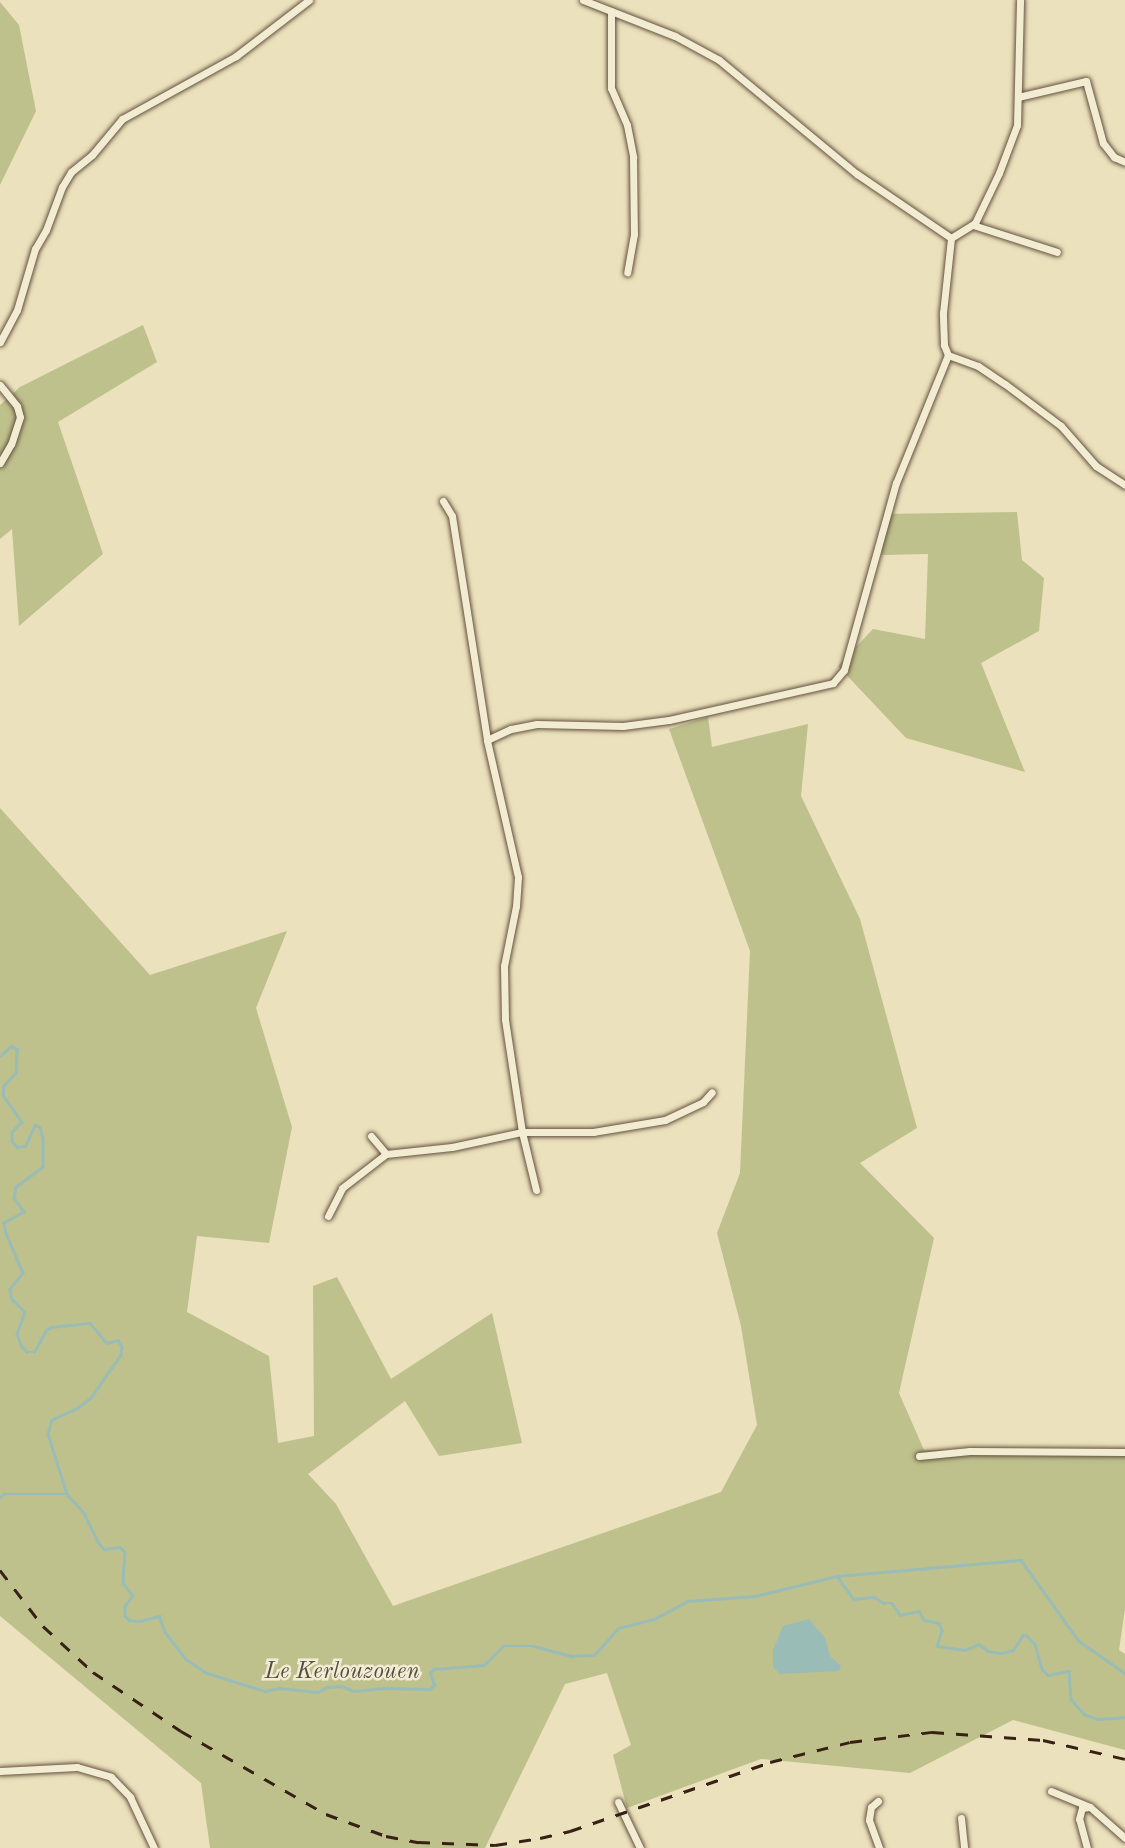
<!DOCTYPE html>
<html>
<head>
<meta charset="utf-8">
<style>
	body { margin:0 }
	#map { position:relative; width:1125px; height:1848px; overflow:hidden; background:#ebe1bc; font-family:"Old Standard TT",serif }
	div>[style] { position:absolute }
	.green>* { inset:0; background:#bec18c }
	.water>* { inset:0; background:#99bcb7 }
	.stream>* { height:2.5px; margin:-1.25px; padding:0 1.25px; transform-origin:1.25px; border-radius:1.25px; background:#99bcb7 }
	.roads { filter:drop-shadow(0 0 2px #64513f) drop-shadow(0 0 2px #64513f) }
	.street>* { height:7px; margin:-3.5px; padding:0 3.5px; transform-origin:3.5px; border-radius:3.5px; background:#f2ecd3 }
	.rail>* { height:2.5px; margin-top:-1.25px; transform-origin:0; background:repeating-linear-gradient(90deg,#372115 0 12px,transparent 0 24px) }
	span { translate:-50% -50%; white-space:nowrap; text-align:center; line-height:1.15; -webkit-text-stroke:5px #f2ecd3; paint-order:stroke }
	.water-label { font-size:23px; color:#545046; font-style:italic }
</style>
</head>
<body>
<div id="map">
	<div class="green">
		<i style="clip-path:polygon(0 2px,19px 25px,36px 111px,0 185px)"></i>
		<i style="clip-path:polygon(143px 325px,157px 362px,58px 422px,103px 554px,19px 626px,12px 529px,0 539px,0 405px,20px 387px)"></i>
		<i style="clip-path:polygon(1017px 512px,1022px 560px,1044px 578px,1039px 631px,981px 663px,1025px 772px,906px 738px,838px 666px,873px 629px,925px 639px,928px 554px,882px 555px,883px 514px)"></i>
		<i style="clip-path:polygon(708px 717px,712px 747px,808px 724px,801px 796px,860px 919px,917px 1128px,860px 1163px,934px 1238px,899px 1393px,924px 1450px,1125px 1449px,1125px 1609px,1119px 1650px,1125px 1654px,1125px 1750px,1013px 1720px,910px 1773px,761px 1759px,627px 1808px,613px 1755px,631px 1745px,607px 1673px,565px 1684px,485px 1848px,210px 1848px,201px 1783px,0 1616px,0 808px,150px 975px,287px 931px,256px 1008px,292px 1127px,269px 1243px,197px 1236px,187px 1312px,269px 1356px,278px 1443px,314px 1436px,313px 1286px,337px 1277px,391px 1379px,492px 1313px,522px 1443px,439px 1456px,405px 1401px,308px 1474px,336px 1504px,393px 1606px,721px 1492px,757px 1425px,741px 1326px,717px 1233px,740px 1173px,750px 951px,669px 729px)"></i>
	</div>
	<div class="water">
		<i style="clip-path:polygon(809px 1619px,825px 1638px,830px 1656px,841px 1666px,839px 1671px,780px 1674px,773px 1667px,773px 1650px,783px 1626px)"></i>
	</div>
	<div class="stream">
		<i style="left:0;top:1056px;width:15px;rotate:-42deg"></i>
		<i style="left:11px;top:1046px;width:7px;rotate:27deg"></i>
		<i style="left:17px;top:1049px;width:24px;rotate:92deg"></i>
		<i style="left:16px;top:1073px;width:18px;rotate:133deg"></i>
		<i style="left:4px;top:1086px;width:9px;rotate:96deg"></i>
		<i style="left:3px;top:1095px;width:33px;rotate:55deg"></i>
		<i style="left:22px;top:1122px;width:14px;rotate:135deg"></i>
		<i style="left:12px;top:1132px;width:9px;rotate:90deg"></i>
		<i style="left:12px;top:1141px;width:8px;rotate:50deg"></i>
		<i style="left:17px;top:1147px;width:8px;rotate:-7deg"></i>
		<i style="left:25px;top:1146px;width:23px;rotate:-65deg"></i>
		<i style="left:35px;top:1125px;width:5px;rotate:22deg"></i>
		<i style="left:40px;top:1127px;width:11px;rotate:75deg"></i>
		<i style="left:43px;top:1138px;width:29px;rotate:90deg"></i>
		<i style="left:43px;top:1167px;width:34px;rotate:143deg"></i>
		<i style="left:16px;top:1187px;width:11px;rotate:100deg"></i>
		<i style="left:14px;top:1198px;width:17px;rotate:54deg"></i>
		<i style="left:24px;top:1212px;width:23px;rotate:151deg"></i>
		<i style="left:4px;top:1223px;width:10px;rotate:79deg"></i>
		<i style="left:6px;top:1233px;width:43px;rotate:67deg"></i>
		<i style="left:23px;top:1273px;width:21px;rotate:129deg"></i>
		<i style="left:10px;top:1289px;width:10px;rotate:79deg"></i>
		<i style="left:12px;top:1299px;width:18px;rotate:45deg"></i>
		<i style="left:25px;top:1312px;width:23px;rotate:110deg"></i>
		<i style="left:17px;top:1334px;width:12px;rotate:70deg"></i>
		<i style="left:21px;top:1345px;width:9px;rotate:49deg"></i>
		<i style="left:27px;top:1352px;width:7px"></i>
		<i style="left:34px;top:1352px;width:25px;rotate:-61deg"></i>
		<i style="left:46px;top:1330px;width:6px;rotate:-31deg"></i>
		<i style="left:51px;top:1327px;width:39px;rotate:-6deg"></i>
		<i style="left:90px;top:1323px;width:26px;rotate:50deg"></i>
		<i style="left:107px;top:1343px;width:11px;rotate:-15deg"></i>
		<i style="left:118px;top:1340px;width:8px;rotate:60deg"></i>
		<i style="left:122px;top:1347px;width:8px;rotate:97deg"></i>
		<i style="left:121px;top:1355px;width:52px;rotate:124.9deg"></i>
		<i style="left:91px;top:1398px;width:16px;rotate:142deg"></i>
		<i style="left:78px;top:1408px;width:29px;rotate:155deg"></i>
		<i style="left:52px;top:1420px;width:15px;rotate:106deg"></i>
		<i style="left:48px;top:1434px;width:63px;rotate:72.4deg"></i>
		<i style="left:67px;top:1494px;width:25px;rotate:48deg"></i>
		<i style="left:84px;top:1513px;width:32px;rotate:64deg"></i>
		<i style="left:98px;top:1542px;width:9px;rotate:49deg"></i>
		<i style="left:104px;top:1549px;width:16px;rotate:-7deg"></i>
		<i style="left:120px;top:1547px;width:7px;rotate:45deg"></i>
		<i style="left:125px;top:1552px;width:31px;rotate:94deg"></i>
		<i style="left:123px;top:1583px;width:16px;rotate:52deg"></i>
		<i style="left:133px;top:1596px;width:13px;rotate:129deg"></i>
		<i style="left:125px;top:1606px;width:10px;rotate:90deg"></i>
		<i style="left:125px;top:1616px;width:6px;rotate:45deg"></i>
		<i style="left:129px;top:1620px;width:11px;rotate:5deg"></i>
		<i style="left:140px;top:1621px;width:20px;rotate:-15deg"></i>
		<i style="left:159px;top:1616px;width:17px;rotate:69deg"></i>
		<i style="left:165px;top:1632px;width:34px;rotate:52deg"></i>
		<i style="left:186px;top:1659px;width:25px;rotate:34deg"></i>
		<i style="left:207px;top:1673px;width:61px;rotate:17.2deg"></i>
		<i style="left:265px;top:1691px;width:15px;rotate:-11deg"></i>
		<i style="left:280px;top:1688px;width:38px;rotate:6deg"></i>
		<i style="left:318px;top:1692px;width:10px;rotate:-29deg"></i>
		<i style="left:327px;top:1687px;width:14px;rotate:-4deg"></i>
		<i style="left:341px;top:1686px;width:14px;rotate:21deg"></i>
		<i style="left:354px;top:1691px;width:29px;rotate:-6deg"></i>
		<i style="left:383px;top:1688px;width:47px;rotate:1.2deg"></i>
		<i style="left:430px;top:1689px;width:6px;rotate:-45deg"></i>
		<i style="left:434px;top:1685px;width:13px;rotate:-108deg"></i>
		<i style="left:430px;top:1673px;width:6px;rotate:-45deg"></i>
		<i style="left:434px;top:1669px;width:50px;rotate:-4.6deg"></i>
		<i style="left:484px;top:1665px;width:27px;rotate:-45deg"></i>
		<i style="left:503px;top:1646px;width:31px"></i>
		<i style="left:534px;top:1646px;width:39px;rotate:15deg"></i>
		<i style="left:572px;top:1656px;width:22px;rotate:-3deg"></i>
		<i style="left:594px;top:1655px;width:36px;rotate:-48deg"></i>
		<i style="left:618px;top:1628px;width:37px;rotate:-14deg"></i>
		<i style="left:654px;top:1619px;width:38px;rotate:-28deg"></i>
		<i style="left:688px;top:1601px;width:67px;rotate:-4.3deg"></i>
		<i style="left:755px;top:1596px;width:84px;rotate:-13.7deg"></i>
		<i style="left:837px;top:1576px;width:29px;rotate:54deg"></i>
		<i style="left:854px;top:1599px;width:20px;rotate:-6deg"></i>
		<i style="left:874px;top:1597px;width:12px;rotate:31deg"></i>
		<i style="left:884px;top:1603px;width:8px"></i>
		<i style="left:892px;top:1603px;width:14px;rotate:56deg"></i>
		<i style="left:900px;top:1615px;width:19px;rotate:-12deg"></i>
		<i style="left:919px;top:1611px;width:10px;rotate:61deg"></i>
		<i style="left:924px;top:1620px;width:15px;rotate:11deg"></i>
		<i style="left:939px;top:1623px;width:8px;rotate:67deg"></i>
		<i style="left:942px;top:1630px;width:17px;rotate:107deg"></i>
		<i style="left:937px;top:1646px;width:28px;rotate:8deg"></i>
		<i style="left:965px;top:1650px;width:15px;rotate:-23deg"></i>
		<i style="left:979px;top:1644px;width:11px;rotate:38deg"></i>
		<i style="left:988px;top:1651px;width:13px;rotate:9deg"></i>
		<i style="left:1001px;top:1653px;width:12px;rotate:-14deg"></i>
		<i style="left:1013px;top:1650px;width:18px;rotate:-56deg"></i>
		<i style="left:1023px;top:1635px;width:3px"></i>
		<i style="left:1026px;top:1635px;width:13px;rotate:45deg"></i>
		<i style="left:1035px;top:1644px;width:26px;rotate:74deg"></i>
		<i style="left:1042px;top:1669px;width:8px;rotate:45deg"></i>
		<i style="left:1048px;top:1675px;width:21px;rotate:-11deg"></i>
		<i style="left:1069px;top:1671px;width:28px;rotate:86deg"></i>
		<i style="left:1071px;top:1699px;width:20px;rotate:49deg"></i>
		<i style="left:1084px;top:1714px;width:15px;rotate:20deg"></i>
		<i style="left:1098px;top:1719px;width:27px;rotate:-4deg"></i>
		<i style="left:0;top:1497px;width:5px;rotate:-37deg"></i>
		<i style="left:4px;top:1494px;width:62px"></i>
		<i style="left:837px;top:1576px;width:185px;rotate:-5deg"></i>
		<i style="left:1021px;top:1560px;width:100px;rotate:54.4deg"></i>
		<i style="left:1079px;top:1641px;width:56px;rotate:34.8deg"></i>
	</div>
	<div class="roads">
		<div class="street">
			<i style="left:583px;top:0;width:99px;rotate:21.4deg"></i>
			<i style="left:675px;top:36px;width:50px;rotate:28.6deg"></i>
			<i style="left:719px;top:60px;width:179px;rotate:39.6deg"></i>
			<i style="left:857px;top:174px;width:114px;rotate:34.2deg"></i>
			<i style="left:611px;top:11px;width:77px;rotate:90deg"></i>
			<i style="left:611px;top:88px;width:40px;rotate:66.6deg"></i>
			<i style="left:627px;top:125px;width:33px;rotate:79deg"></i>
			<i style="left:633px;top:157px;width:77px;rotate:89.3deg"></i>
			<i style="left:634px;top:234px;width:39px;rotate:100deg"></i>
			<i style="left:1018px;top:97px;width:70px;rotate:-13.2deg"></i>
			<i style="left:1086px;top:81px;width:64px;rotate:74.7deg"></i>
			<i style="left:1103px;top:143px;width:18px;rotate:52deg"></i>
			<i style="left:1114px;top:157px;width:12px;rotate:24deg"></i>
			<i style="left:973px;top:225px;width:88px;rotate:17.8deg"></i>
			<i style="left:0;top:342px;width:36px;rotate:-62deg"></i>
			<i style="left:17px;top:310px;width:64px;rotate:-73.6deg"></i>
			<i style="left:35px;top:249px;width:22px;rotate:-60deg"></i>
			<i style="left:46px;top:230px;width:46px;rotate:-69.6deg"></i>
			<i style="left:62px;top:187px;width:17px;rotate:-59deg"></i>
			<i style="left:71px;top:172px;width:27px;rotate:-39deg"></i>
			<i style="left:92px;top:155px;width:47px;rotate:-50.2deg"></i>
			<i style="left:122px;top:119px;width:130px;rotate:-28.9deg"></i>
			<i style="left:236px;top:56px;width:92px;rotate:-37.5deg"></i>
			<i style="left:948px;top:355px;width:11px;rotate:-112deg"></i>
			<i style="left:944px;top:345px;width:32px;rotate:-92deg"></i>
			<i style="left:943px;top:313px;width:75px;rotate:-83.9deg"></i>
			<i style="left:951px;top:238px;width:28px;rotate:-32deg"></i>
			<i style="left:975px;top:223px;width:55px;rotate:-64.4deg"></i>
			<i style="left:999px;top:173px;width:51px;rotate:-69.4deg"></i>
			<i style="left:1017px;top:125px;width:125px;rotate:-88.6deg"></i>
			<i style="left:948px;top:355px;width:32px;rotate:20deg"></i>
			<i style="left:978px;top:366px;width:32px;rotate:34deg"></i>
			<i style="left:1005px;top:384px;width:70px;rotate:36.9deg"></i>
			<i style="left:1061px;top:426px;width:53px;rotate:48.8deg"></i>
			<i style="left:1096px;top:466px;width:35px;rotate:33deg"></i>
			<i style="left:0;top:385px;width:27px;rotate:51deg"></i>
			<i style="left:17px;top:406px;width:11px;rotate:75deg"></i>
			<i style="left:20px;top:417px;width:28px;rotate:108deg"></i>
			<i style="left:11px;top:444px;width:22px;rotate:120deg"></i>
			<i style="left:443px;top:501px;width:17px;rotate:59deg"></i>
			<i style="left:452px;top:516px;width:227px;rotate:81.1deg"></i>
			<i style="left:371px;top:1136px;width:23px;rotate:50deg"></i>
			<i style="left:386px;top:1154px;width:66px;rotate:-6.1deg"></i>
			<i style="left:452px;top:1147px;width:72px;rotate:-12.1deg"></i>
			<i style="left:522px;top:1132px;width:71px"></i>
			<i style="left:593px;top:1132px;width:73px;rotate:-9.5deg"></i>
			<i style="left:665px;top:1120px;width:42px;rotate:-25.3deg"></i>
			<i style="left:703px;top:1102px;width:13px;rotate:-48deg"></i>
			<i style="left:536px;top:1190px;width:60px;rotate:-103.6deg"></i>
			<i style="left:522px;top:1132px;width:114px;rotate:-98.6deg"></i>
			<i style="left:505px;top:1019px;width:53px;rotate:-91.1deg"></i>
			<i style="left:504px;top:966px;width:61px;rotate:-78.7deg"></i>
			<i style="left:516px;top:906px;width:29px;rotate:-86deg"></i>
			<i style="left:518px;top:877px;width:140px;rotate:-102.8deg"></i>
			<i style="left:487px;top:740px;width:26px;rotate:-25deg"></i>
			<i style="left:511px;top:729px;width:26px;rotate:-11deg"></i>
			<i style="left:537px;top:724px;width:86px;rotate:1.3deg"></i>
			<i style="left:623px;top:726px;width:46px;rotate:-7.4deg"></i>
			<i style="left:669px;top:720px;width:168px;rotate:-12.7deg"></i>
			<i style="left:833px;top:683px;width:17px;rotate:-50deg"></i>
			<i style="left:844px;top:670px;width:194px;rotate:-74.5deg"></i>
			<i style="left:896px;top:483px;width:138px;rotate:-67.9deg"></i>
			<i style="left:328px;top:1216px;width:31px;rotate:-63deg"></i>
			<i style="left:342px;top:1188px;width:56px;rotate:-37.7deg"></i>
			<i style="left:919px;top:1456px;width:51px;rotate:-5.6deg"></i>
			<i style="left:970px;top:1451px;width:155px;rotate:0.4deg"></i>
			<i style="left:0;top:1771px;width:77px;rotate:-3deg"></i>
			<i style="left:77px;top:1767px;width:35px;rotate:16deg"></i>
			<i style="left:111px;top:1777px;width:28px;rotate:46deg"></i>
			<i style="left:130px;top:1797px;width:56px;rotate:64.8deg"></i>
			<i style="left:1051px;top:1791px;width:42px;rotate:22.3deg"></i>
			<i style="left:1090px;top:1807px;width:47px;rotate:41.5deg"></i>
			<i style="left:878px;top:1801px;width:9px;rotate:139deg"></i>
			<i style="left:871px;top:1807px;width:13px;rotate:99deg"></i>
			<i style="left:869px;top:1820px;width:30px;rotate:70deg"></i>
			<i style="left:618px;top:1802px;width:51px;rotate:64.4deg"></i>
			<i style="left:961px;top:1818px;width:30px;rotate:84deg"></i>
			<i style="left:1087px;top:1848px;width:30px;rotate:-105deg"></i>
			<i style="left:1079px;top:1819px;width:11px;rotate:-75deg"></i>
			<i style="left:1082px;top:1808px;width:7px;rotate:-8deg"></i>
		</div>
	</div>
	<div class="rail">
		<i style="left:0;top:1570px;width:71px;rotate:52.5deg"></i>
		<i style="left:43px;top:1626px;width:68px;rotate:42.6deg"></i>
		<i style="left:93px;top:1672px;width:106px;rotate:33.8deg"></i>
		<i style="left:181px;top:1731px;width:167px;rotate:29.8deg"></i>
		<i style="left:326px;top:1814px;width:64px;rotate:20.1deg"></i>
		<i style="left:386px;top:1836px;width:33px;rotate:11deg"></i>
		<i style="left:418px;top:1842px;width:77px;rotate:2.2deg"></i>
		<i style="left:495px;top:1845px;width:46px;rotate:-8.8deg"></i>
		<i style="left:540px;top:1838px;width:31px;rotate:-13deg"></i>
		<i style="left:570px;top:1831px;width:212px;rotate:-19deg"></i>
		<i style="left:770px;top:1762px;width:82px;rotate:-14deg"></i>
		<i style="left:850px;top:1742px;width:83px;rotate:-7deg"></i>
		<i style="left:932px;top:1732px;width:111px;rotate:4.1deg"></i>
		<i style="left:1043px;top:1740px;width:84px;rotate:13deg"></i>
	</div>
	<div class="water-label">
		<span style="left:342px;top:1672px">Le Kerlouzouen</span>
	</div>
</div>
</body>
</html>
